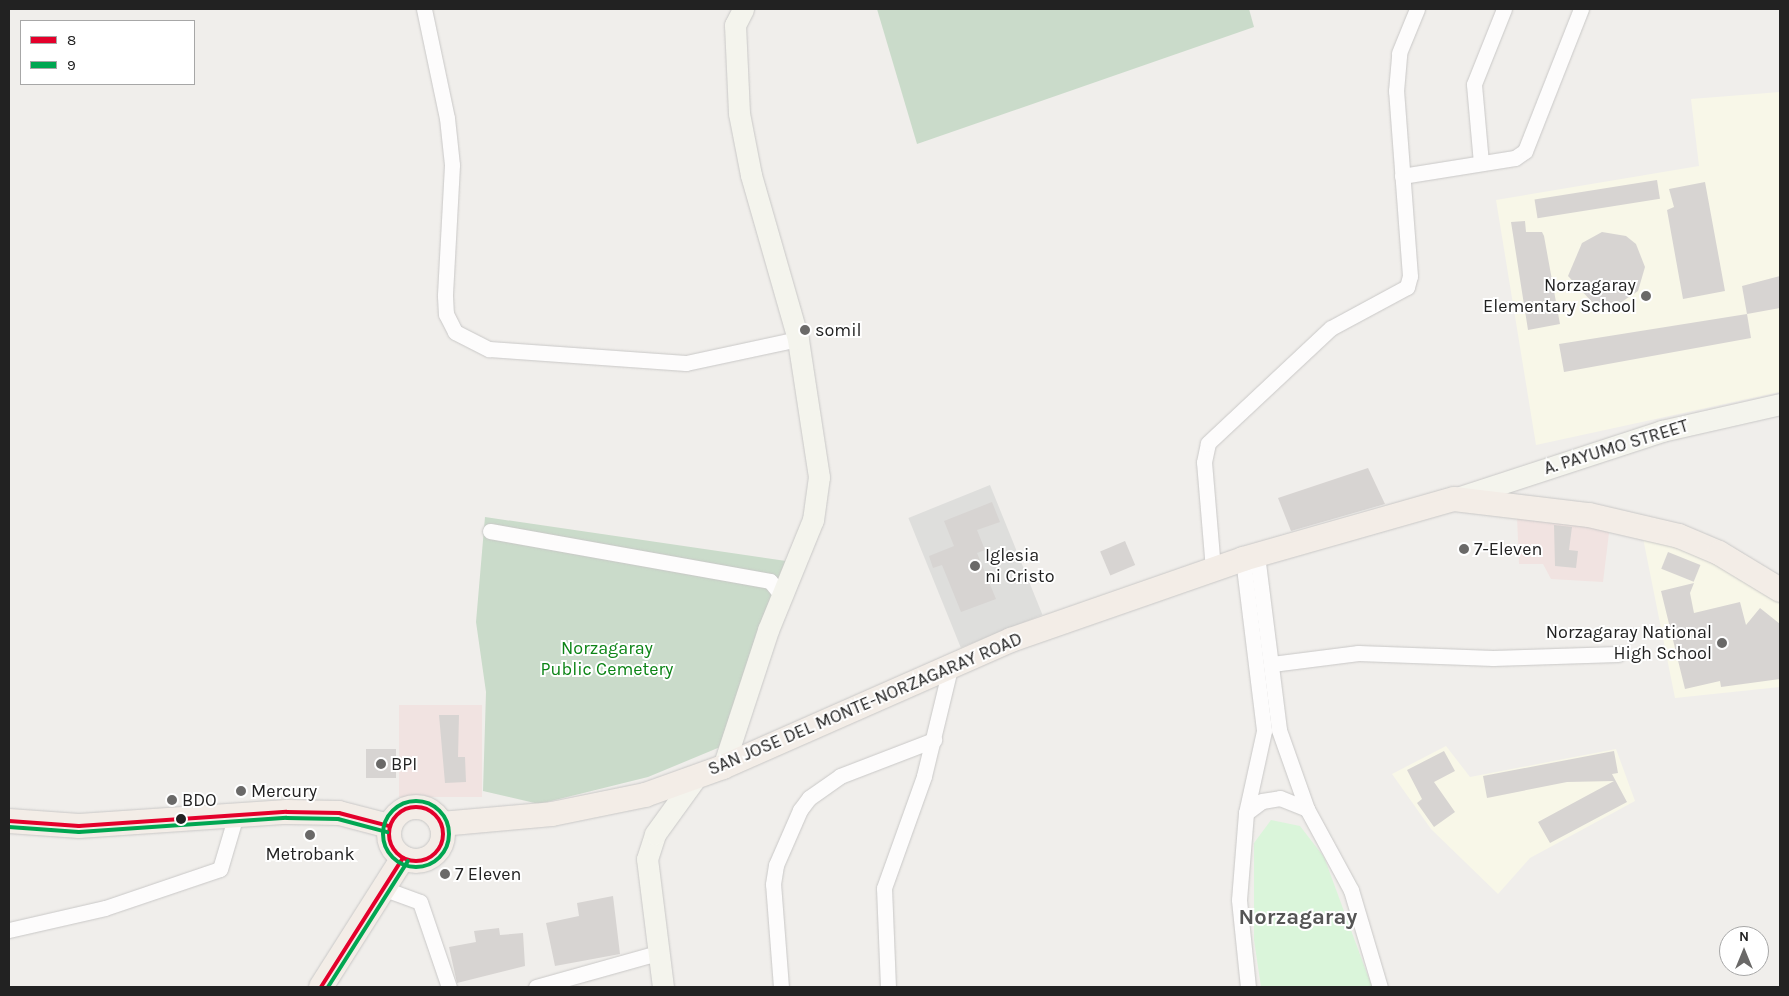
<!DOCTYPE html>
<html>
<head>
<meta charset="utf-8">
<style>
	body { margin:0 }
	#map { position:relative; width:1789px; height:996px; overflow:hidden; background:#f0eeeb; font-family:Karla,sans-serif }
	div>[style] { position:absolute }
	.commercial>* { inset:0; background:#f1e3e1; transform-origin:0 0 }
	.education>* { inset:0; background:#f8f7e8 }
	.religious>* { inset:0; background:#dededc; transform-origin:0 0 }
	.cemetery>* { inset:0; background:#cadbca }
	.park>* { inset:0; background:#daf5da }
	.building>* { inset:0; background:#d7d4d2; transform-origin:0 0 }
	.roads { filter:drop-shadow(0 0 1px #c9c8c7) drop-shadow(0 0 1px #c9c8c7) }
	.street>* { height:15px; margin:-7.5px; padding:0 7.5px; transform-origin:7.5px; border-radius:7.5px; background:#fdfcfc }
	.secondary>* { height:21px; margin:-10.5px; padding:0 10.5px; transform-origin:10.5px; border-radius:10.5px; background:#f4f4ed }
	.primary>* { height:24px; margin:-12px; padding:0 12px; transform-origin:12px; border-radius:12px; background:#f3ede7 }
	.primary>.ring { margin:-12px; padding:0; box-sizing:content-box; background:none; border:24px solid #f3ede7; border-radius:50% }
	.bus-1>* { height:4px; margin:-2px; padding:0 2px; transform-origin:2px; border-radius:2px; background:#e4002b }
	.bus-1>.ring { margin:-2px; padding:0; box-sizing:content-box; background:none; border:4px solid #e4002b; border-radius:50% }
	.bus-2>* { height:4px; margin:-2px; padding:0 2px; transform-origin:2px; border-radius:2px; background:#00a651 }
	.bus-2>.ring { margin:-2px; padding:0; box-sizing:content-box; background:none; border:4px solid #00a651; border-radius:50% }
	.dots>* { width:14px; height:14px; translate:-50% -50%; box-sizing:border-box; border:2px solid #fff; border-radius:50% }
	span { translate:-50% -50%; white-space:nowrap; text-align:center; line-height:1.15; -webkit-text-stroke:4px #fff; paint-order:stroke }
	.poi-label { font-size:18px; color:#222 }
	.right { translate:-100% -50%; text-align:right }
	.left { translate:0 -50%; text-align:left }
	.street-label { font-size:18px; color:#222 }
	.park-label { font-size:18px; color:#0c8416 }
	.district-label { font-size:22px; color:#555; font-weight:700 }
	.frame { position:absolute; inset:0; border:10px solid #222; pointer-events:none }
	.legend { position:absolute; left:20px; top:20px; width:175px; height:65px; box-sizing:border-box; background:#fff; border:1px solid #a7a7a7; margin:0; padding:6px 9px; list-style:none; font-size:15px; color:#222 }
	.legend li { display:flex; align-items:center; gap:10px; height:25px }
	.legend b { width:25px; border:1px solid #a7a7a7 }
	.north { position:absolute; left:1719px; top:926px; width:50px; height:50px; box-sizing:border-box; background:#fff; border:1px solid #a7a7a7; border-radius:50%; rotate:0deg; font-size:14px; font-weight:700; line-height:20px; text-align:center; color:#222 }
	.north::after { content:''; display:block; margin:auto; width:18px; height:22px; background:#6a6968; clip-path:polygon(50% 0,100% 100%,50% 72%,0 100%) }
</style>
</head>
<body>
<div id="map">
	<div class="commercial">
		<i style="clip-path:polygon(1517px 517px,1610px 525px,1603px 582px,1551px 579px,1543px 564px,1519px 564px)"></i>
		<i style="left:399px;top:705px;width:83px;height:92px"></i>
	</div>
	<div class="education">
		<i style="clip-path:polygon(1780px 92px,1780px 392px,1536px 445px,1496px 200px,1699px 166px,1691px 99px)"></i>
		<i style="clip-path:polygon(1643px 538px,1693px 545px,1780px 599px,1780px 687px,1675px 698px)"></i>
		<i style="clip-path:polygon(1446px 746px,1470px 777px,1616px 749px,1635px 801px,1530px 858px,1498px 894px,1431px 829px,1392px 774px)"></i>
	</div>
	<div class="religious">
		<i style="left:990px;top:485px;width:140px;height:88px;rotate:68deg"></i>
	</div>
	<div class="cemetery">
		<i style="clip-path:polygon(877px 9px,1249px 9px,1254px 27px,917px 144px)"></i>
		<i style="clip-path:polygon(485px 517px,793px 562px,725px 745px,648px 777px,539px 804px,483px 791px,486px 692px,476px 622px)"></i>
	</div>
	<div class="park">
		<i style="clip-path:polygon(1271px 820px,1300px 826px,1324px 857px,1372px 987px,1261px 987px,1254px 940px,1254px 843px)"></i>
	</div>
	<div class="building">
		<i style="left:1657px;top:180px;width:19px;height:124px;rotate:81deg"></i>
		<i style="clip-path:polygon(1705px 182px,1725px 291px,1683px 299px,1667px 210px,1674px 207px,1669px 189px)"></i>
		<i style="clip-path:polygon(1525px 221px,1526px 232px,1542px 232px,1544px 236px,1560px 324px,1528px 330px,1511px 222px)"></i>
		<i style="clip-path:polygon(1602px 232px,1626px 236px,1636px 244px,1645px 267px,1638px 291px,1617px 305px,1592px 302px,1568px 276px,1582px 243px)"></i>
		<i style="clip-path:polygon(1780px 276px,1780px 308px,1747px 314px,1742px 286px)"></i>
		<i style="clip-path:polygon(1747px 314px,1751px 338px,1564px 372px,1559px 344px)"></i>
		<i style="clip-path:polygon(1368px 468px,1385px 504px,1291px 531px,1278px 498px)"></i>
		<i style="clip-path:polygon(992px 502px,1000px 522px,977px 530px,985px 550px,977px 553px,996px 599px,961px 612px,942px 565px,933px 568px,929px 556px,954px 546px,944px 521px)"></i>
		<i style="clip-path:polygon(1554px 525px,1572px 527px,1569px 550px,1578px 551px,1576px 568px,1555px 566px)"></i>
		<i style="left:1125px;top:541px;width:26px;height:27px;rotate:67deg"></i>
		<i style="left:1668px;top:552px;width:35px;height:18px;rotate:22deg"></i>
		<i style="clip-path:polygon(1694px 583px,1690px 593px,1694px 613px,1740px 602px,1746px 625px,1760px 608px,1780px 624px,1780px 679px,1721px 687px,1720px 681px,1685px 689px,1661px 591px)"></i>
		<i style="clip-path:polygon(439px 715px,459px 715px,458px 757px,465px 757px,466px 782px,445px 783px)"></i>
		<i style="left:366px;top:749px;width:30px;height:29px"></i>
		<i style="clip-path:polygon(1444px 751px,1455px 771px,1434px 782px,1455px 812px,1434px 827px,1417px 803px,1422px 799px,1407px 770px)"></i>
		<i style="clip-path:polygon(1614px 751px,1618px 773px,1612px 774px,1627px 802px,1550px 843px,1538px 822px,1614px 781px,1567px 782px,1487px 798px,1483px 776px)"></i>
		<i style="clip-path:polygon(613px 896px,620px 954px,555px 966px,546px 923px,579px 916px,577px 903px)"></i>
		<i style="clip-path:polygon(499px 928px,500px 935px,523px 933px,525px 966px,457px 983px,449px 947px,476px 942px,474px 931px)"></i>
	</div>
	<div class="roads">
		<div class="street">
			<i style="left:424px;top:9px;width:111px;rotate:78.1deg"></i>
			<i style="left:447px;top:118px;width:47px;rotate:83.9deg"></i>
			<i style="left:452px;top:165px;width:131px;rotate:93.1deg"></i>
			<i style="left:445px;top:296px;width:18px;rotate:87deg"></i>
			<i style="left:446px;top:314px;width:20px;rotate:63deg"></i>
			<i style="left:455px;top:332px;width:38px;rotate:27deg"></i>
			<i style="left:489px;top:349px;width:197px;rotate:4.1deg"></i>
			<i style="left:686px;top:363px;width:115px;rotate:-12.1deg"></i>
			<i style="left:1481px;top:163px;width:79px;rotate:-95.1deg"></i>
			<i style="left:1474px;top:84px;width:81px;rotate:-68.2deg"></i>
			<i style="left:1402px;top:176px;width:114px;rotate:-9.1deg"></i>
			<i style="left:1515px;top:158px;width:12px;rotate:-35deg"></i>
			<i style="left:1525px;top:151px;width:153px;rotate:-68.5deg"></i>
			<i style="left:490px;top:531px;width:284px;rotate:10.1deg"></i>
			<i style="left:770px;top:581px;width:19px;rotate:51deg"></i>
			<i style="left:1257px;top:555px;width:176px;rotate:82.8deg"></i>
			<i style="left:1279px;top:730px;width:84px;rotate:70.5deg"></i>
			<i style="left:1307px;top:809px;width:92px;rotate:61.5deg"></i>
			<i style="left:1351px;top:890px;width:101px;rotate:73.4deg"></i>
			<i style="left:1243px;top:559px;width:173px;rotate:83deg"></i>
			<i style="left:1264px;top:731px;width:84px;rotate:102.4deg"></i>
			<i style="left:1246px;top:813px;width:87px;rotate:94.6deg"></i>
			<i style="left:1239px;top:900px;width:87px;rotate:84.1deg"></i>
			<i style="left:1213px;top:569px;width:107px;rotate:-94.8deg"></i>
			<i style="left:1204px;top:462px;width:19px;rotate:-78deg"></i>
			<i style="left:1208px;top:443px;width:168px;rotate:-43.1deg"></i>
			<i style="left:1331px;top:328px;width:86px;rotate:-28.3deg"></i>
			<i style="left:1407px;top:287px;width:11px;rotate:-75deg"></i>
			<i style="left:1410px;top:276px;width:186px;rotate:-94.3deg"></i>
			<i style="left:1396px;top:91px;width:38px;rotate:-85deg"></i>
			<i style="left:1399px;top:53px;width:48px;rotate:-67.8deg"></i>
			<i style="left:1272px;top:664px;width:87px;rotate:-7.3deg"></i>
			<i style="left:1358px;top:653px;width:135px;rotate:2.1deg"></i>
			<i style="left:1493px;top:658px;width:125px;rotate:-1.8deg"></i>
			<i style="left:1246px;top:813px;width:20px;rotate:-37deg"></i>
			<i style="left:1262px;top:801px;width:18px;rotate:-9deg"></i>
			<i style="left:1280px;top:798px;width:29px;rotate:22deg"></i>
			<i style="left:382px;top:888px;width:40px;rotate:20.2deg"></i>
			<i style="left:420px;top:902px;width:90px;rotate:71.2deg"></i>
			<i style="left:9px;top:930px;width:98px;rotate:-12.9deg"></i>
			<i style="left:105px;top:908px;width:121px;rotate:-18.7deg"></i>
			<i style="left:220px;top:869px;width:56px;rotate:-73.5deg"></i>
			<i style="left:536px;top:987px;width:127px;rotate:-15.6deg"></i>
			<i style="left:781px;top:987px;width:103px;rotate:-94.4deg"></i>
			<i style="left:773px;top:884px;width:19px;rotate:-81deg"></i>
			<i style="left:776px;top:865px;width:60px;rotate:-66.4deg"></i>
			<i style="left:800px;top:810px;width:15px;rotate:-53deg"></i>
			<i style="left:809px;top:798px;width:38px;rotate:-35deg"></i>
			<i style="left:840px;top:776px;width:101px;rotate:-21deg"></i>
			<i style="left:888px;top:987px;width:99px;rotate:-92.3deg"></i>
			<i style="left:884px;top:888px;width:119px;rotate:-70.3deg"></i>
			<i style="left:924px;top:776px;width:115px;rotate:-76.4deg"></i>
		</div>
		<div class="secondary">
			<i style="left:1454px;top:499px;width:219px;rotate:-18.1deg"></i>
			<i style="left:1662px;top:431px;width:121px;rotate:-12.9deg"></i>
			<i style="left:723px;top:767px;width:144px;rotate:-71.8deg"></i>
			<i style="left:768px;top:630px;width:119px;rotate:-67.8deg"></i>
			<i style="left:813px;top:520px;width:43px;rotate:-82.1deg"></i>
			<i style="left:819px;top:477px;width:140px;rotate:-98.7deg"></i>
			<i style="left:798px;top:339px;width:171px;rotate:-106deg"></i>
			<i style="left:751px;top:175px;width:63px;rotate:-101deg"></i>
			<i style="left:739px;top:113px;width:88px;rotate:-92.6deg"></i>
			<i style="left:735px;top:25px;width:18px;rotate:-63deg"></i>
			<i style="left:663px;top:987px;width:129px;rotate:-97.1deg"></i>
			<i style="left:647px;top:859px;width:26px;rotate:-72deg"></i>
			<i style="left:655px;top:834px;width:72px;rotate:-54.1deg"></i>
		</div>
		<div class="primary">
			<i class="ring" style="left:389px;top:807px;width:30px;height:30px"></i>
			<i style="left:9px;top:821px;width:70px;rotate:4.1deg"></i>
			<i style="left:79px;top:826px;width:208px;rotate:-3.9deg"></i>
			<i style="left:287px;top:812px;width:52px;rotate:1.1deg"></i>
			<i style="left:339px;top:813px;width:52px;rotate:14.6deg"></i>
			<i style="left:441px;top:824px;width:111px;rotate:-5.1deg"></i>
			<i style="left:552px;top:814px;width:95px;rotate:-11.5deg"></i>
			<i style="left:645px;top:795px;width:83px;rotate:-19.7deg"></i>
			<i style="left:723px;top:767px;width:315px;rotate:-23.8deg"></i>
			<i style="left:1011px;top:640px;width:246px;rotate:-19.2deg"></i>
			<i style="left:1243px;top:559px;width:219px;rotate:-15.9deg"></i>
			<i style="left:1454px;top:499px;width:136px;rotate:6.8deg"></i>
			<i style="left:1589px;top:515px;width:92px;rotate:13.1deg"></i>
			<i style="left:1679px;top:536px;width:43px;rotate:23deg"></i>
			<i style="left:1719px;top:553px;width:71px;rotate:31.2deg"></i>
			<i style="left:321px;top:987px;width:153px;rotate:-57.6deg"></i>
		</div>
	</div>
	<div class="bus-1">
		<i class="ring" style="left:389px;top:807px;width:50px;height:50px"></i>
		<i style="left:9px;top:821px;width:70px;rotate:4.1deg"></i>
		<i style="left:79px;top:826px;width:208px;rotate:-3.9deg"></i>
		<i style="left:287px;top:812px;width:52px;rotate:1.1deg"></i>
		<i style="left:339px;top:813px;width:52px;rotate:14.6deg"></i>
		<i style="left:321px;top:987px;width:153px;rotate:-57.6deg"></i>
	</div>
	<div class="bus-2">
		<i class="ring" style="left:383px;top:801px;width:62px;height:62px"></i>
		<i style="left:9px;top:827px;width:70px;rotate:4.1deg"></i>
		<i style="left:79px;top:832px;width:208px;rotate:-3.9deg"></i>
		<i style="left:287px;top:818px;width:51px;rotate:1.1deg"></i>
		<i style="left:338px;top:819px;width:51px;rotate:14.9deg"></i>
		<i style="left:328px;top:987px;width:149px;rotate:-57.6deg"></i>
	</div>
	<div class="dots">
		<i style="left:1646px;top:296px;background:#6a6968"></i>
		<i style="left:805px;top:330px;background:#6a6968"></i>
		<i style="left:1464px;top:549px;background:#6a6968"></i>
		<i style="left:975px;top:566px;background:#6a6968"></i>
		<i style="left:1722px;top:643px;background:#6a6968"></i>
		<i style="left:381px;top:764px;background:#6a6968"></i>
		<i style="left:241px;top:791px;background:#6a6968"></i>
		<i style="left:172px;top:800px;background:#6a6968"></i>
		<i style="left:181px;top:819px;background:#222"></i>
		<i style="left:310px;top:835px;background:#6a6968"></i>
		<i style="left:445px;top:874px;background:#6a6968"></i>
	</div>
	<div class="poi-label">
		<span class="right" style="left:1636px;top:296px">Norzagaray<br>Elementary School</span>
		<span class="left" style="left:815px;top:330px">somil</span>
		<span class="left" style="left:1474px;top:549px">7-Eleven</span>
		<span class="left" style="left:985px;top:566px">Iglesia<br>ni Cristo</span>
		<span class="right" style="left:1712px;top:643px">Norzagaray National<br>High School</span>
		<span class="left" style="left:391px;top:764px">BPI</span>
		<span class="left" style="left:251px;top:791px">Mercury</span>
		<span class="left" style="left:182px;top:800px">BDO</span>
		<span style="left:310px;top:854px">Metrobank</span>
		<span class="left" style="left:455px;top:874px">7 Eleven</span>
	</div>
	<div class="street-label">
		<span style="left:1616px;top:447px;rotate:-17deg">A. PAYUMO STREET</span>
		<span style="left:865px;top:704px;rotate:-23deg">SAN JOSE DEL MONTE-NORZAGARAY ROAD</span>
	</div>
	<div class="park-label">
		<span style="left:607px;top:659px">Norzagaray<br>Public Cemetery</span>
	</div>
	<div class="district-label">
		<span style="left:1298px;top:918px">Norzagaray</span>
	</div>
	<div class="frame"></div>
	<ul class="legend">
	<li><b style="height:6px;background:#e4002b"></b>8</li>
	<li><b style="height:6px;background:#00a651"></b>9</li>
	</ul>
	<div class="north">N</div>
</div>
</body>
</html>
